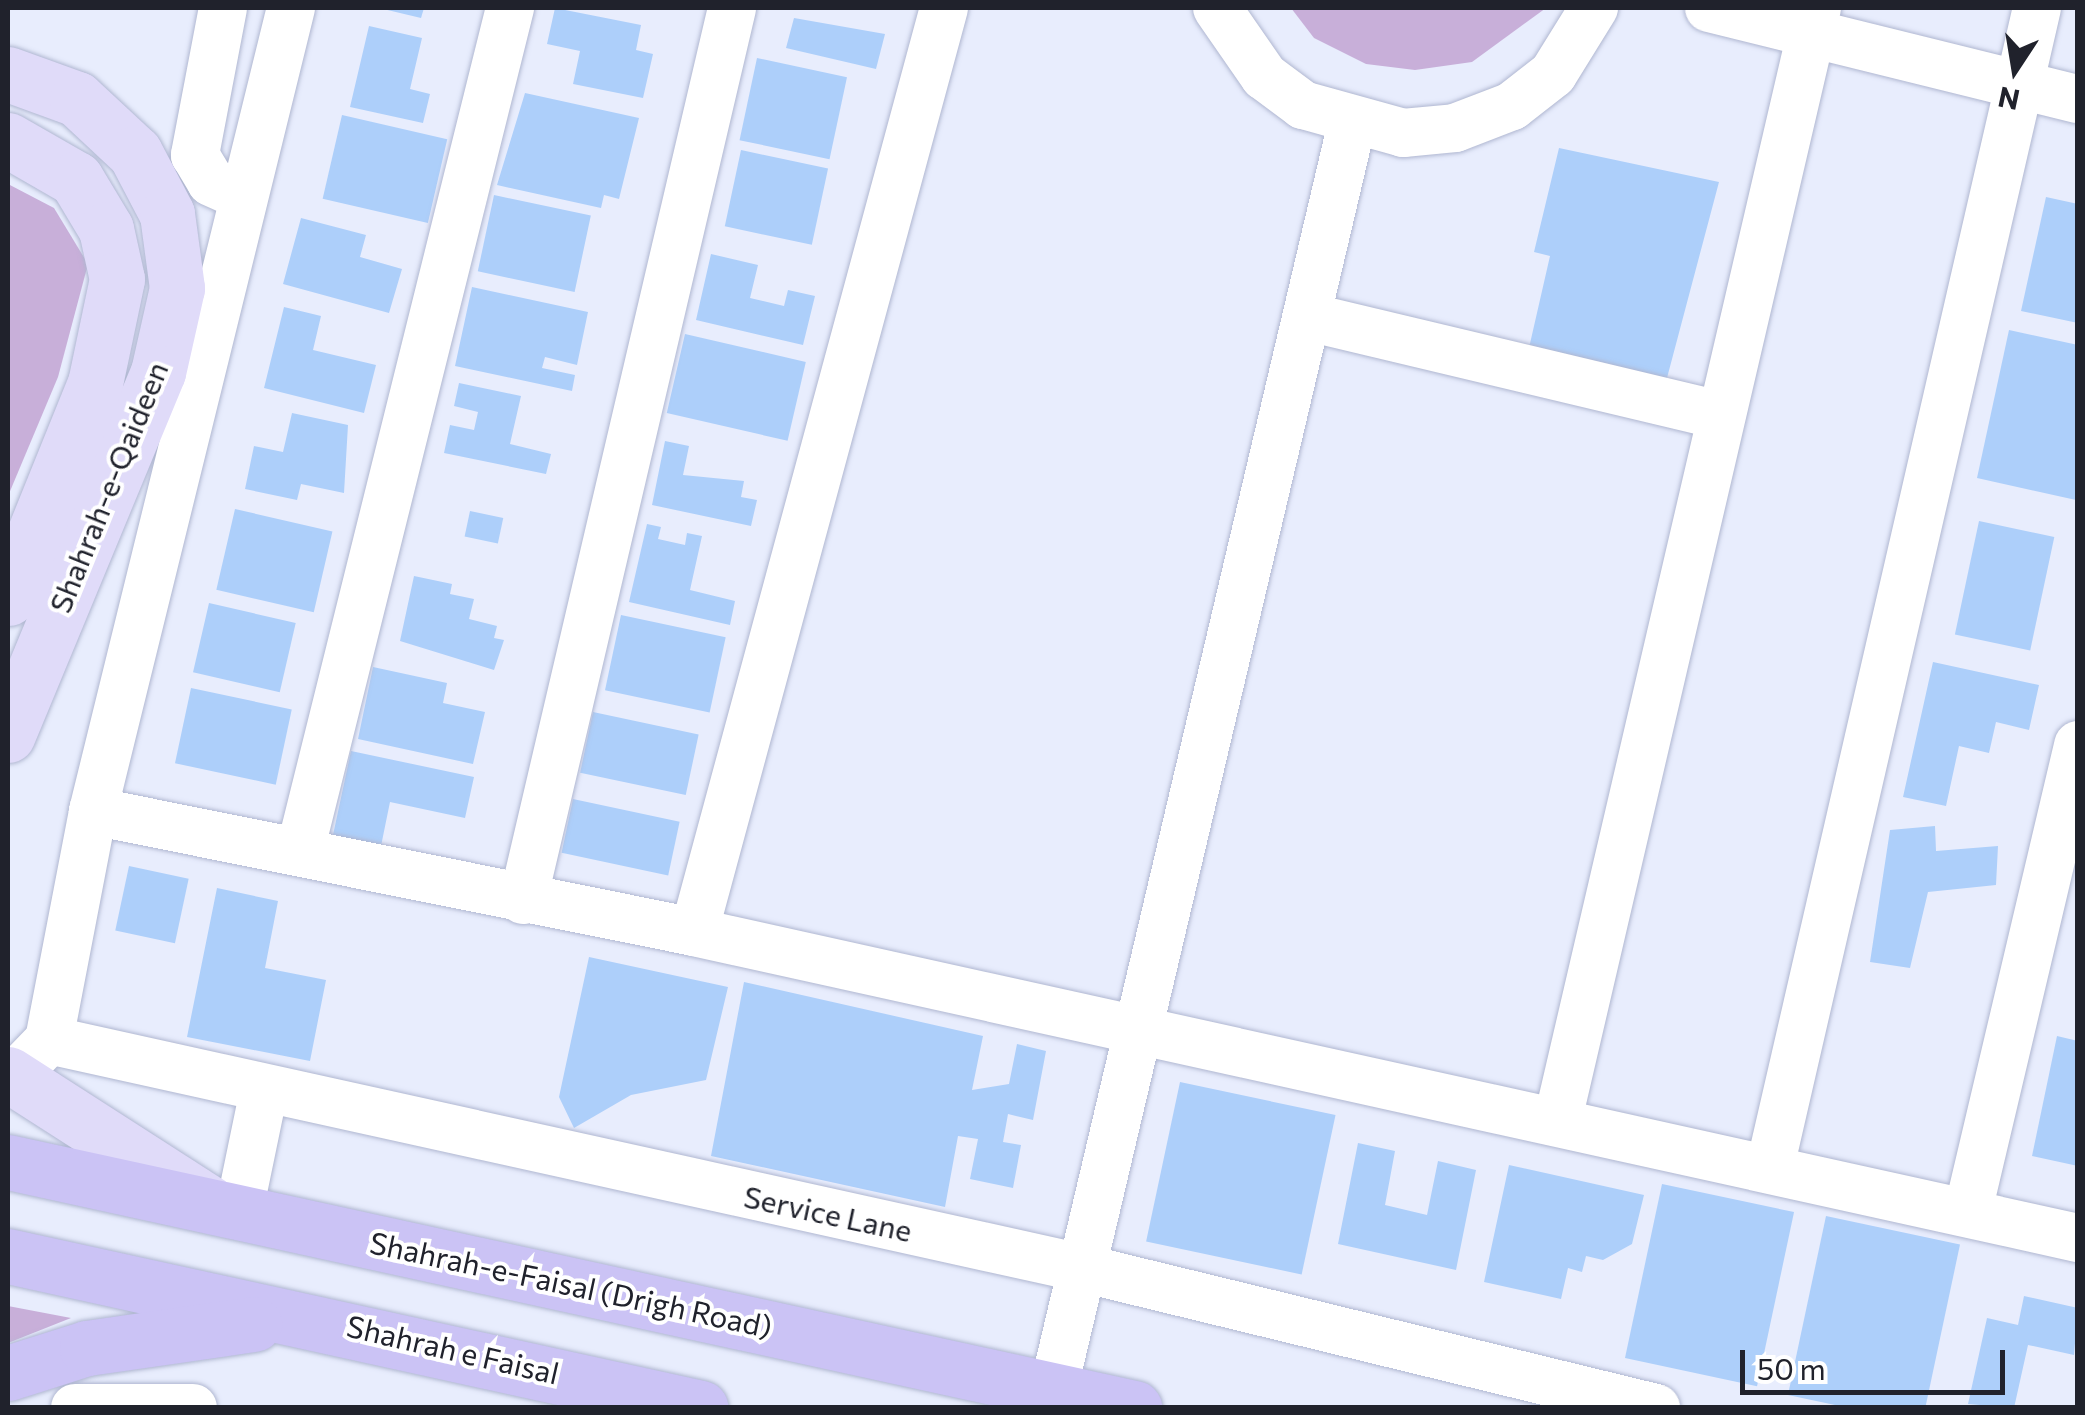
<!DOCTYPE html>
<html>
<head>
<meta charset="utf-8">
<style>
	body { margin:0 }
	#map { position:relative; width:2085px; height:1415px; overflow:hidden; background:#e8edfd; font-family:Commissioner,sans-serif }
	div>[style] { position:absolute }
	.green>* { inset:0; background:#c8afd9 }
	.building>* { inset:0; background:#adcffa; transform-origin:0 0 }
	.roads { filter:drop-shadow(0 0 2px #b0b7d1) drop-shadow(0 0 2px #b0b7d1) }
	.minor>* { height:48px; margin:-24px; padding:0 24px; transform-origin:24px; border-radius:24px; background:#fff }
	.major>* { height:55px; margin:-27.5px; padding:0 27.5px; transform-origin:27.5px; border-radius:27.5px; background:#e0dbf9 }
	.highway>* { height:55px; margin:-27.5px; padding:0 27.5px; transform-origin:27.5px; border-radius:27.5px; background:#cbc3f5 }
	span { translate:-50% -50%; white-space:nowrap; text-align:center; line-height:1.15; -webkit-text-stroke:8px #fff; paint-order:stroke }
	.street-label { font-size:30px; color:#20222c }
	.frame { position:absolute; inset:0; border:10px solid #20222c; pointer-events:none }
	.north { position:absolute; left:1965px; top:20px; width:100px; height:100px; -webkit-text-stroke:8px #fff; paint-order:stroke; rotate:192deg; font-size:28px; font-weight:700; line-height:40px; text-align:center; color:#20222c }
	.north::after { content:''; display:block; margin:auto; width:35px; height:45px; background:#20222c; clip-path:polygon(50% 0,100% 100%,50% 72%,0 100%) }
	.scale { position:absolute; left:1740px; top:1350px; width:265px; height:45px; box-sizing:border-box; border:5px solid #20222c; border-top:0; padding-left:12px; font-size:30px; line-height:35px; white-space:nowrap; color:#20222c; -webkit-text-stroke:8px #fff; paint-order:stroke }
</style>
</head>
<body>
<div id="map">
	<div class="green">
		<i style="clip-path:polygon(1291px 8px,1546px 8px,1472px 62px,1415px 70px,1366px 64px,1314px 38px)"></i>
		<i style="clip-path:polygon(8px 184px,54px 208px,88px 264px,58px 377px,8px 496px)"></i>
		<i style="clip-path:polygon(8px 1306px,71px 1318px,8px 1343px)"></i>
	</div>
	<div class="building">
		<i style="clip-path:polygon(379px 8px,424px 8px,421px 18px)"></i>
		<i style="clip-path:polygon(555px 8px,641px 25px,636px 50px,653px 54px,643px 98px,573px 84px,580px 51px,547px 44px)"></i>
		<i style="clip-path:polygon(794px 18px,885px 34px,876px 69px,786px 48px)"></i>
		<i style="clip-path:polygon(369px 26px,422px 38px,410px 89px,430px 94px,423px 123px,350px 107px)"></i>
		<i style="left:757px;top:58px;width:92px;height:84px;rotate:12deg"></i>
		<i style="clip-path:polygon(525px 93px,639px 118px,619px 199px,604px 195px,601px 208px,497px 185px)"></i>
		<i style="left:342px;top:115px;width:108px;height:86px;rotate:13deg"></i>
		<i style="clip-path:polygon(1559px 148px,1719px 182px,1663px 393px,1526px 361px,1550px 256px,1534px 252px)"></i>
		<i style="left:741px;top:150px;width:89px;height:78px;rotate:12deg"></i>
		<i style="left:494px;top:195px;width:99px;height:78px;rotate:12deg"></i>
		<i style="clip-path:polygon(2046px 197px,2078px 204px,2078px 323px,2021px 311px)"></i>
		<i style="clip-path:polygon(301px 218px,366px 235px,360px 257px,402px 269px,389px 313px,283px 284px)"></i>
		<i style="clip-path:polygon(711px 254px,758px 265px,750px 298px,784px 306px,788px 290px,815px 296px,803px 345px,696px 320px)"></i>
		<i style="clip-path:polygon(472px 287px,588px 312px,577px 365px,545px 357px,542px 368px,575px 375px,572px 391px,455px 366px)"></i>
		<i style="clip-path:polygon(284px 307px,321px 316px,313px 350px,376px 365px,364px 413px,264px 388px)"></i>
		<i style="clip-path:polygon(2009px 330px,2078px 345px,2076px 500px,1977px 478px)"></i>
		<i style="left:685px;top:334px;width:124px;height:81px;rotate:13deg"></i>
		<i style="clip-path:polygon(459px 383px,521px 396px,510px 444px,551px 454px,546px 474px,444px 453px,450px 425px,474px 430px,478px 412px,454px 406px)"></i>
		<i style="clip-path:polygon(292px 413px,348px 425px,344px 493px,301px 484px,297px 500px,245px 489px,254px 446px,283px 452px)"></i>
		<i style="clip-path:polygon(665px 441px,689px 446px,683px 475px,744px 481px,741px 497px,757px 500px,751px 526px,652px 505px)"></i>
		<i style="left:235px;top:509px;width:100px;height:83px;rotate:13deg"></i>
		<i style="left:470px;top:511px;width:34px;height:26px;rotate:12deg"></i>
		<i style="left:1979px;top:521px;width:77px;height:116px;rotate:12deg"></i>
		<i style="clip-path:polygon(647px 524px,661px 527px,658px 539px,685px 545px,687px 533px,702px 536px,690px 590px,735px 601px,730px 625px,629px 602px)"></i>
		<i style="clip-path:polygon(414px 576px,452px 584px,450px 594px,474px 599px,469px 619px,497px 626px,494px 638px,504px 640px,494px 670px,400px 641px)"></i>
		<i style="left:209px;top:603px;width:89px;height:71px;rotate:13deg"></i>
		<i style="left:621px;top:615px;width:107px;height:77px;rotate:12deg"></i>
		<i style="clip-path:polygon(1933px 662px,2039px 685px,2029px 730px,1996px 722px,1989px 753px,1959px 746px,1946px 806px,1903px 797px)"></i>
		<i style="clip-path:polygon(373px 667px,447px 683px,443px 703px,485px 712px,473px 764px,358px 739px)"></i>
		<i style="left:191px;top:688px;width:103px;height:77px;rotate:12deg"></i>
		<i style="left:593px;top:712px;width:108px;height:62px;rotate:12deg"></i>
		<i style="clip-path:polygon(351px 751px,474px 777px,465px 818px,390px 802px,381px 846px,333px 835px)"></i>
		<i style="left:573px;top:799px;width:109px;height:55px;rotate:12deg"></i>
		<i style="clip-path:polygon(1935px 826px,1936px 851px,1998px 846px,1996px 885px,1928px 892px,1910px 968px,1870px 962px,1890px 830px)"></i>
		<i style="left:129px;top:866px;width:61px;height:66px;rotate:12deg"></i>
		<i style="clip-path:polygon(217px 888px,278px 901px,265px 968px,326px 980px,310px 1061px,187px 1037px)"></i>
		<i style="clip-path:polygon(589px 957px,728px 987px,706px 1080px,631px 1095px,574px 1128px,559px 1097px)"></i>
		<i style="clip-path:polygon(744px 982px,983px 1036px,972px 1090px,1009px 1084px,1017px 1044px,1046px 1051px,1033px 1120px,1008px 1114px,1003px 1142px,1021px 1145px,1013px 1188px,970px 1179px,978px 1139px,958px 1136px,945px 1207px,711px 1156px)"></i>
		<i style="clip-path:polygon(2057px 1036px,2078px 1041px,2078px 1166px,2032px 1156px)"></i>
		<i style="left:1180px;top:1082px;width:159px;height:163px;rotate:12deg"></i>
		<i style="clip-path:polygon(1358px 1143px,1395px 1151px,1385px 1205px,1427px 1215px,1438px 1161px,1476px 1170px,1456px 1270px,1338px 1244px)"></i>
		<i style="clip-path:polygon(1509px 1165px,1644px 1195px,1632px 1244px,1603px 1260px,1586px 1256px,1582px 1272px,1568px 1268px,1561px 1299px,1484px 1282px)"></i>
		<i style="left:1662px;top:1184px;width:135px;height:178px;rotate:12deg"></i>
		<i style="left:1826px;top:1216px;width:137px;height:183px;rotate:12deg"></i>
		<i style="clip-path:polygon(2024px 1296px,2078px 1308px,2074px 1355px,2028px 1345px,2014px 1408px,1968px 1404px,1987px 1318px,2018px 1325px)"></i>
	</div>
	<div class="roads">
		<div class="minor">
			<i style="left:223px;top:8px;width:150px;rotate:100.8deg"></i>
			<i style="left:195px;top:155px;width:31px;rotate:59deg"></i>
			<i style="left:211px;top:182px;width:35px;rotate:24deg"></i>
			<i style="left:1217px;top:8px;width:83px;rotate:55.3deg"></i>
			<i style="left:1264px;top:76px;width:49px;rotate:36.6deg"></i>
			<i style="left:1303px;top:105px;width:104px;rotate:15.6deg"></i>
			<i style="left:1403px;top:133px;width:52px;rotate:-5.5deg"></i>
			<i style="left:1455px;top:128px;width:61px;rotate:-21.1deg"></i>
			<i style="left:1512px;top:106px;width:52px;rotate:-38deg"></i>
			<i style="left:1553px;top:74px;width:78px;rotate:-58.2deg"></i>
			<i style="left:1709px;top:8px;width:380px;rotate:13.9deg"></i>
			<i style="left:1308px;top:317px;width:423px;rotate:13.4deg"></i>
			<i style="left:93px;top:811px;width:827px;rotate:-76.15deg"></i>
			<i style="left:300px;top:851px;width:869px;rotate:-76.01deg"></i>
			<i style="left:523px;top:900px;width:916px;rotate:-76.81deg"></i>
			<i style="left:694px;top:932px;width:957px;rotate:-74.86deg"></i>
			<i style="left:49px;top:1040px;width:233px;rotate:-79.1deg"></i>
			<i style="left:93px;top:811px;width:613px;rotate:11.38deg"></i>
			<i style="left:694px;top:932px;width:1417px;rotate:12.47deg"></i>
			<i style="left:26px;top:1064px;width:33px;rotate:-46deg"></i>
			<i style="left:49px;top:1040px;width:1058px;rotate:12.45deg"></i>
			<i style="left:1082px;top:1268px;width:591px;rotate:13.71deg"></i>
			<i style="left:1558px;top:1119px;width:1141px;rotate:-76.88deg"></i>
			<i style="left:1770px;top:1167px;width:1189px;rotate:-77.03deg"></i>
			<i style="left:239px;top:1211px;width:124px;rotate:-78.3deg"></i>
			<i style="left:1968px;top:1211px;width:479px;rotate:-76.7deg"></i>
			<i style="left:1053px;top:1391px;width:1303px;rotate:-76.73deg"></i>
			<i style="left:75px;top:1408px;width:118px"></i>
		</div>
		<div class="major">
			<i style="left:8px;top:74px;width:73px;rotate:19.9deg"></i>
			<i style="left:77px;top:99px;width:79px;rotate:43deg"></i>
			<i style="left:135px;top:153px;width:69px;rotate:62.3deg"></i>
			<i style="left:167px;top:214px;width:75px;rotate:82.3deg"></i>
			<i style="left:177px;top:288px;width:86px;rotate:102.7deg"></i>
			<i style="left:158px;top:372px;width:393px;rotate:112.5deg"></i>
			<i style="left:8px;top:140px;width:78px;rotate:29.8deg"></i>
			<i style="left:76px;top:179px;width:58px;rotate:59deg"></i>
			<i style="left:106px;top:229px;width:51px;rotate:77.6deg"></i>
			<i style="left:117px;top:279px;width:106px;rotate:101.9deg"></i>
			<i style="left:95px;top:383px;width:232px;rotate:112deg"></i>
			<i style="left:8px;top:1074px;width:239px;rotate:32.7deg"></i>
		</div>
		<div class="highway">
			<i style="left:8px;top:1162px;width:1153px;rotate:12.32deg"></i>
			<i style="left:8px;top:1256px;width:709px;rotate:12.37deg"></i>
			<i style="left:8px;top:1373px;width:83px;rotate:-17.6deg"></i>
			<i style="left:87px;top:1348px;width:169px;rotate:-8.2deg"></i>
		</div>
	</div>
	<div class="street-label">
		<span style="left:108px;top:487px;rotate:-68deg">Shahrah-e-Qaideen</span>
		<span style="left:828px;top:1213px;rotate:12deg">Service Lane</span>
		<span style="left:571px;top:1284px;rotate:12deg">Shahrah-e-Faisal (Drigh Road)</span>
		<span style="left:453px;top:1349px;rotate:13deg">Shahrah e Faisal</span>
	</div>
	<div class="frame"></div>
	<div class="north">N</div>
	<div class="scale">50 m</div>
</div>
</body>
</html>
